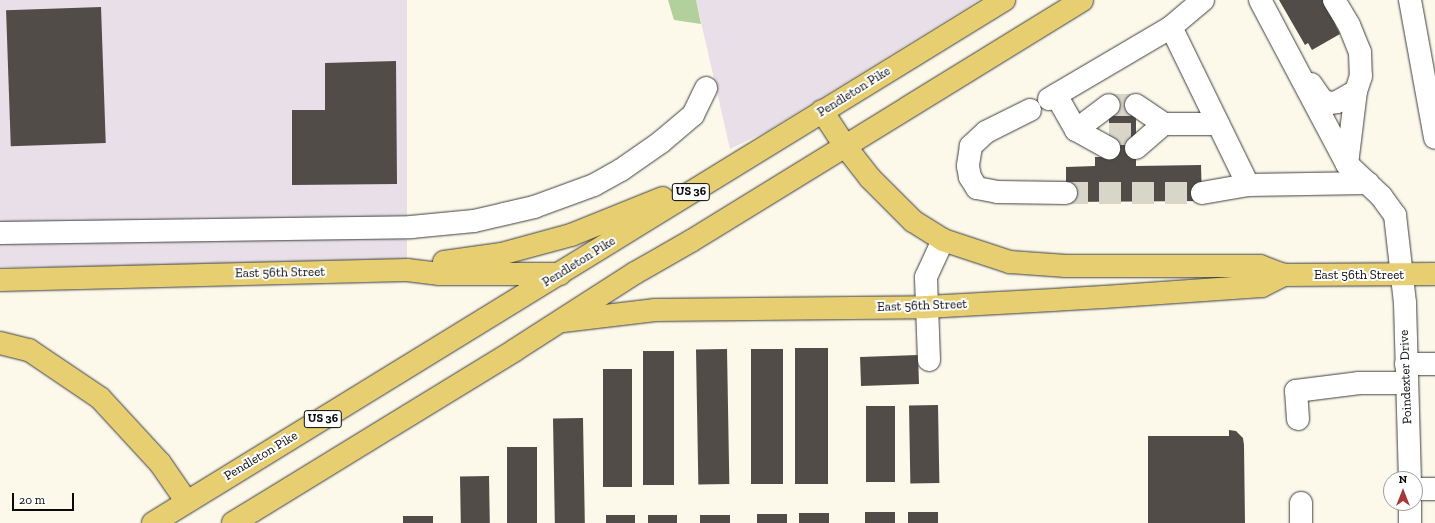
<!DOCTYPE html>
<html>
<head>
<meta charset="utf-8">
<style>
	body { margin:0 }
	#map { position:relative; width:1435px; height:523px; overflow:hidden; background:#fcf9eb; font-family:"Zilla Slab",serif }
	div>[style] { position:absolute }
	.industrial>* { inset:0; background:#e8dfe8; transform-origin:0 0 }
	.forest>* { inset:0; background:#b1d09b }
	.building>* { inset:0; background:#514c48; transform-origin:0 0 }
	.minor-tunnel>* { height:22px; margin-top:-11px; transform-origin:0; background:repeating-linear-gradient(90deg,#d8d5c9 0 22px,transparent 0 33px) }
	.roads { filter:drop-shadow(0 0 1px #3d3d3d) drop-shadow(0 0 1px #3d3d3d) }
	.minor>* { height:22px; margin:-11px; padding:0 11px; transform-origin:11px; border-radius:11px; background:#fff }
	.major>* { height:22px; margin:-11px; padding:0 11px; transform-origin:11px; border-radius:11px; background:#e6ce71 }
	span { translate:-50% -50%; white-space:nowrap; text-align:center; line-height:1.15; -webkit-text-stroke:4px #fff; paint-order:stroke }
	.shield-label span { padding:1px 3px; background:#fff; border:1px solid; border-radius:3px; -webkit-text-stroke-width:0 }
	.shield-label { font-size:12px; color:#0a0a0a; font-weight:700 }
	.street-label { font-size:13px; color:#0a0a0a }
	.north { position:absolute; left:1383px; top:471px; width:40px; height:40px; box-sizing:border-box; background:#fff; border:1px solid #9d9d9d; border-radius:50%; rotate:0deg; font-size:11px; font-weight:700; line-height:16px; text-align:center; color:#0a0a0a }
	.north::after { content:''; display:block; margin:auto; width:14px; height:18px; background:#a73637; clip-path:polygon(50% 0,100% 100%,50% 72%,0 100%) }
	.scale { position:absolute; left:12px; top:493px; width:62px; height:18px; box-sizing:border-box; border:2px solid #0a0a0a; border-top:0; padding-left:5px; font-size:12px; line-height:14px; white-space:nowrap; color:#0a0a0a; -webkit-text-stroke:3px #fff; paint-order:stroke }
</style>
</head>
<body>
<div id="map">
	<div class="industrial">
		<i style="left:0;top:0;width:407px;height:267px"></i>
		<i style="clip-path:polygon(696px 0,979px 0,767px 131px,730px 149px)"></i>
	</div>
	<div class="forest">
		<i style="clip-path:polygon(668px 0,696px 0,701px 24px,674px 20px)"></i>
	</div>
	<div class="building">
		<i style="clip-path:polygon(1279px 0,1323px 0,1337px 23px,1335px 24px,1340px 34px,1312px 50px,1308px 43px,1305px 45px)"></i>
		<i style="left:101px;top:7px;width:136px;height:95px;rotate:88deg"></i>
		<i style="clip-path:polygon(396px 61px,397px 184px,292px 185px,292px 110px,325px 110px,325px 63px)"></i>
		<i style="clip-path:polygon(1109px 96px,1136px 96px,1136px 166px,1201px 165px,1202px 201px,1066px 202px,1066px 167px,1095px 166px,1095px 157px,1109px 157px)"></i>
		<i style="left:795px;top:348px;width:33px;height:136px"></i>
		<i style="left:727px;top:349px;width:135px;height:31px;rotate:89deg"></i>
		<i style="left:751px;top:349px;width:32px;height:135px"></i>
		<i style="left:643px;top:351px;width:31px;height:134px"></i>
		<i style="left:918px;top:355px;width:29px;height:58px;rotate:88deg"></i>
		<i style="left:632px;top:369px;width:118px;height:29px;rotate:90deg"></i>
		<i style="left:938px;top:405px;width:78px;height:29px;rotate:89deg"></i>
		<i style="left:866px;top:406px;width:29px;height:76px"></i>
		<i style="left:583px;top:418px;width:105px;height:30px;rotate:89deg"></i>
		<i style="clip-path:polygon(1229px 430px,1236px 431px,1243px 438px,1244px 445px,1245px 523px,1148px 523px,1148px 436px,1229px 436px)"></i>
		<i style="left:507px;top:447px;width:30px;height:76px"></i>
		<i style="left:489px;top:476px;width:47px;height:29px;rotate:89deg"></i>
		<i style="left:865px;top:512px;width:30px;height:11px"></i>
		<i style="left:908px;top:512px;width:30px;height:11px"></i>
		<i style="left:829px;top:513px;width:10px;height:30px;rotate:90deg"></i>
		<i style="left:757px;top:514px;width:30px;height:9px"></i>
		<i style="left:606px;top:515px;width:29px;height:8px"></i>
		<i style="left:648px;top:515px;width:29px;height:8px"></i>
		<i style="left:700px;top:515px;width:30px;height:8px"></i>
		<i style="left:403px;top:516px;width:30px;height:7px"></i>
	</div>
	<div class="minor-tunnel">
		<i style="left:1109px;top:105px;width:27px"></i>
		<i style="left:1109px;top:134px;width:27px"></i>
		<i style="left:1066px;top:193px;width:136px"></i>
	</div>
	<div class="roads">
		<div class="minor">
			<i style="left:1203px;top:0;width:42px;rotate:139.8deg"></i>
			<i style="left:1171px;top:27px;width:176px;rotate:64deg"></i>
			<i style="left:1248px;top:185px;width:120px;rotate:-1deg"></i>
			<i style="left:1260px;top:0;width:186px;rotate:62.1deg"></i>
			<i style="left:1347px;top:164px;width:47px;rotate:43.3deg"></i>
			<i style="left:1381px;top:196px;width:24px;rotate:54deg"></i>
			<i style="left:1395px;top:215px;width:89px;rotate:83.5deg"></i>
			<i style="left:1405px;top:303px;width:176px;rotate:88.4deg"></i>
			<i style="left:1334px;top:0;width:29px;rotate:59deg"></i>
			<i style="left:1349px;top:25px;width:29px;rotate:68deg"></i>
			<i style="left:1360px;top:52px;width:24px;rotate:88deg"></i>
			<i style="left:1361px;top:76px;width:16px;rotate:108deg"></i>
			<i style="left:1356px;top:91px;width:74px;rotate:97deg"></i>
			<i style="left:1410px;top:0;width:140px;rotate:79.7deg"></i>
			<i style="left:1311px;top:84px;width:21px;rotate:55deg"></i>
			<i style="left:1323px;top:101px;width:8px;rotate:14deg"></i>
			<i style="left:1331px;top:103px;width:6px;rotate:-9deg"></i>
			<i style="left:1337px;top:102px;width:22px;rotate:-30deg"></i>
			<i style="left:1056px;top:95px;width:40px;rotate:60.3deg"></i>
			<i style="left:1076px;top:130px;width:41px;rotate:-37.1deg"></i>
			<i style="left:1049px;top:99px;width:142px;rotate:-30.5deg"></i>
			<i style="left:1136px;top:105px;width:34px;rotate:34deg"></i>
			<i style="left:1164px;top:124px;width:54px"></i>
			<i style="left:1030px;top:110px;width:49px;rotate:153.4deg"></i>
			<i style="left:986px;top:132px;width:21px;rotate:137deg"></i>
			<i style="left:971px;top:146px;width:20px;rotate:99deg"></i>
			<i style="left:968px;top:166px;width:11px;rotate:80deg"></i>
			<i style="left:970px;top:177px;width:13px;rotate:58deg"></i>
			<i style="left:977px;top:188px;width:21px;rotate:11deg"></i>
			<i style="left:998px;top:192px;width:68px;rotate:0.8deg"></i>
			<i style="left:1076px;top:130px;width:38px;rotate:29deg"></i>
			<i style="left:1136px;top:148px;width:37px;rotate:-41deg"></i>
			<i style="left:1202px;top:193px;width:47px;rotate:-9.9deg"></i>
			<i style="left:0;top:233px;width:411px;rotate:-0.8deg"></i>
			<i style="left:411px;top:227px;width:63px;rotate:-5.4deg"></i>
			<i style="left:474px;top:221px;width:62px;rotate:-13.1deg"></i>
			<i style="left:534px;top:207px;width:64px;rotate:-20.1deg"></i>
			<i style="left:594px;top:185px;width:31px;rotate:-29deg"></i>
			<i style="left:621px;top:170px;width:49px;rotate:-35deg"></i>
			<i style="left:661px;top:142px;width:42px;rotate:-40.2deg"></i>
			<i style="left:693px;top:115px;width:30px;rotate:-64deg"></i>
			<i style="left:929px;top:360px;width:83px;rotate:-92.1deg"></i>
			<i style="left:926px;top:277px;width:41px;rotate:-65.3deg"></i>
			<i style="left:1406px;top:364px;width:29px"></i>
			<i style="left:1298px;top:419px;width:28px;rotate:-94deg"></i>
			<i style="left:1296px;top:391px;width:64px;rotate:-7.2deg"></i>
			<i style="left:1359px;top:383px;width:47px"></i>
			<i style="left:1415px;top:489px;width:20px"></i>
			<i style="left:1301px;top:503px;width:20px;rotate:90deg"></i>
			<i style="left:1410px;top:503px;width:20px;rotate:90deg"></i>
		</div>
		<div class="major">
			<i style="left:822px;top:111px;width:42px;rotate:56.7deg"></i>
			<i style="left:845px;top:146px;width:41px;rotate:52deg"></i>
			<i style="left:870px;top:178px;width:61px;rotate:45deg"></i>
			<i style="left:913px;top:221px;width:36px;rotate:32deg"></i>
			<i style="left:943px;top:240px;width:71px;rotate:18.2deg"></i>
			<i style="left:1010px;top:262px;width:56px;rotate:4.1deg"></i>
			<i style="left:1066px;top:266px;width:194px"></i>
			<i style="left:1260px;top:266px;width:26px;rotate:21deg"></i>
			<i style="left:1284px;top:275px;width:151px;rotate:-0.4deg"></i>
			<i style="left:444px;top:262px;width:58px;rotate:-8deg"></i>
			<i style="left:501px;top:254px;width:73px;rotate:-15.2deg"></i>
			<i style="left:571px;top:235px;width:99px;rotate:-21.9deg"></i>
			<i style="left:0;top:280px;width:407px;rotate:-1.4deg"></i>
			<i style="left:407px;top:270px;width:33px;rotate:7deg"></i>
			<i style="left:440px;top:274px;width:120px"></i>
			<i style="left:563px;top:321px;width:93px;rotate:-6.8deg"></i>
			<i style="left:655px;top:310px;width:271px;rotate:-0.6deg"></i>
			<i style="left:926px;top:307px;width:178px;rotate:-3.2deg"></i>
			<i style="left:1104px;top:297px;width:158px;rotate:-4deg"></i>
			<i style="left:1262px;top:286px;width:25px;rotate:-27deg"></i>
			<i style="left:0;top:343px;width:30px;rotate:14deg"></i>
			<i style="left:29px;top:350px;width:86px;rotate:34.1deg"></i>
			<i style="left:100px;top:398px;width:88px;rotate:47.3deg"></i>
			<i style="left:160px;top:463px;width:47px;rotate:55.3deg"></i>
			<i style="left:153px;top:523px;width:999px;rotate:-31.57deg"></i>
			<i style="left:233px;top:523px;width:331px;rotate:-31.5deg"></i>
			<i style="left:515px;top:350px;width:143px;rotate:-32.7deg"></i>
			<i style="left:635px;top:273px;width:64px;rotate:-29.7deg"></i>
			<i style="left:691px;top:241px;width:459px;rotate:-31.6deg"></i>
		</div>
	</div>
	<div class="shield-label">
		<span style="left:691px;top:192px">US 36</span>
		<span style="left:323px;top:419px">US 36</span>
	</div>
	<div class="street-label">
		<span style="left:854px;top:92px;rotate:-32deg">Pendleton Pike</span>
		<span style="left:579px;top:262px;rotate:-32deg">Pendleton Pike</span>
		<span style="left:280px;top:273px;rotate:-1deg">East 56th Street</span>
		<span style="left:1359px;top:275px">East 56th Street</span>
		<span style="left:922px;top:306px;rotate:-2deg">East 56th Street</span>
		<span style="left:1406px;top:377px;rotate:-92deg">Poindexter Drive</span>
		<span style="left:261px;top:456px;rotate:-31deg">Pendleton Pike</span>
	</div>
	<div class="north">N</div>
	<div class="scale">20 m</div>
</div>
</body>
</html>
